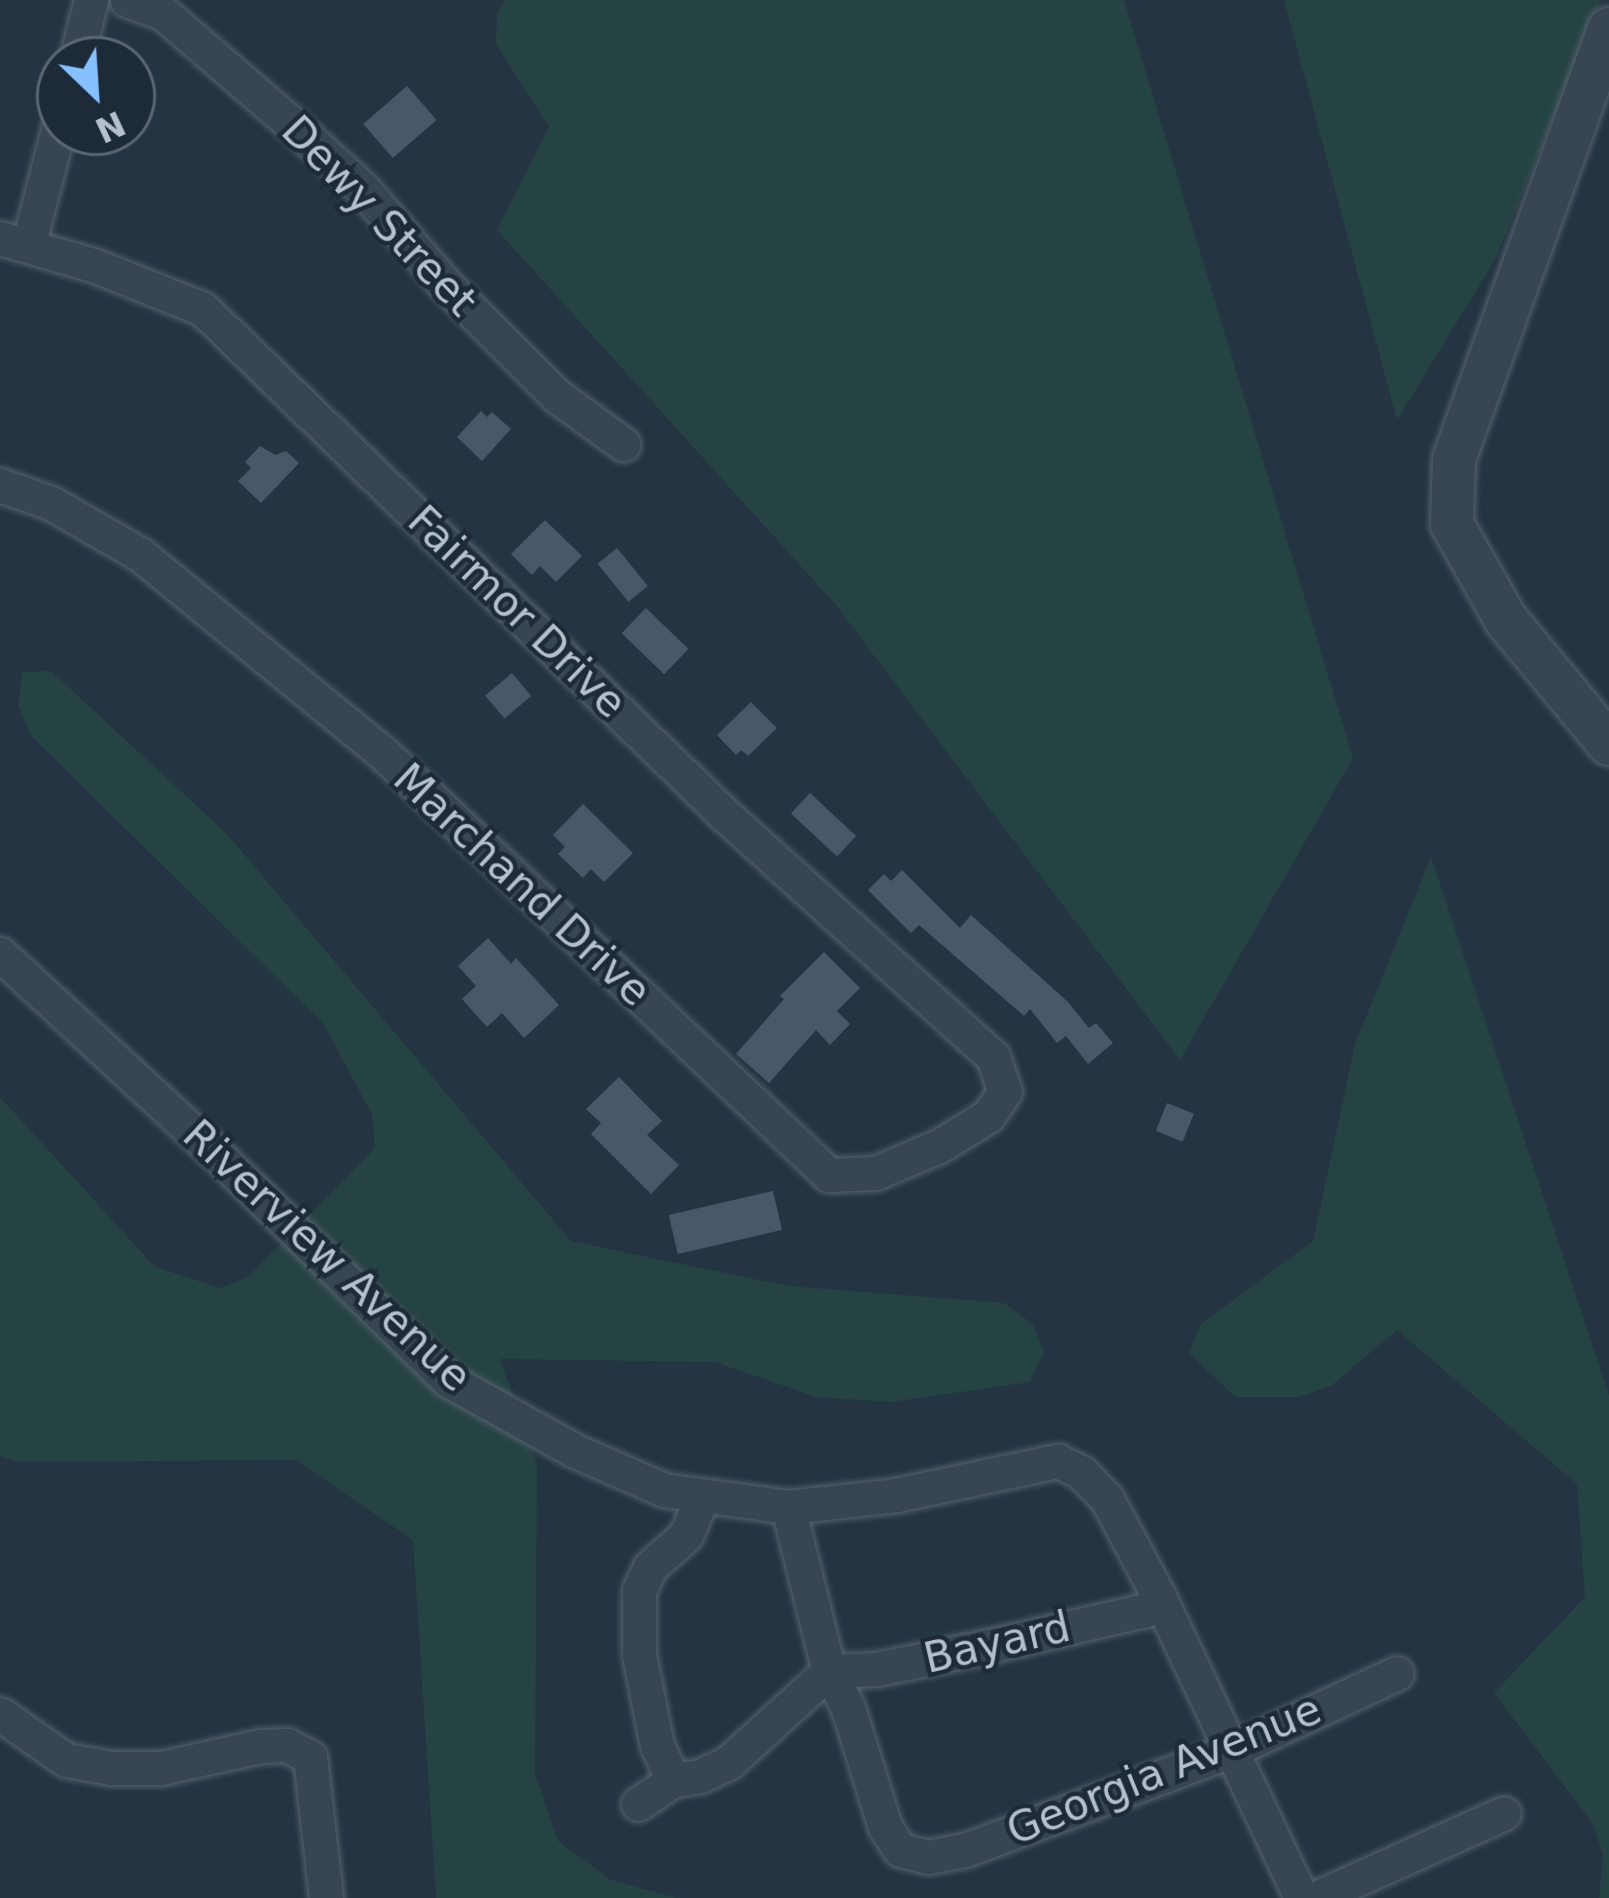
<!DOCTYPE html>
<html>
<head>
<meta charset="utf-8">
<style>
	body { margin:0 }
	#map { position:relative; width:1609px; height:1898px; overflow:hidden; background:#243442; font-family:"DejaVu Sans",sans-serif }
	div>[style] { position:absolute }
	.green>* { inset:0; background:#264343 }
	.building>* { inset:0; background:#485869; transform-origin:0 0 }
	.roads { filter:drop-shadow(0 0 3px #56636f) drop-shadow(0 0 3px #56636f) }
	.minor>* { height:33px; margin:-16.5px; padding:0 16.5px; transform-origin:16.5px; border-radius:16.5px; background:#384552 }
	.tertiary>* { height:42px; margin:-21px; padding:0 21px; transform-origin:21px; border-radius:21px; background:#384552 }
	span { translate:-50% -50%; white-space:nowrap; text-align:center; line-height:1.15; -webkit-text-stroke:9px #1d2a37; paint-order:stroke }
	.street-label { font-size:42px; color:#b5c0cc }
	.north { position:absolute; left:36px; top:36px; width:120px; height:120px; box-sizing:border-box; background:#1d2a37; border:3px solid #5a6673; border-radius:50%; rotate:155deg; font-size:33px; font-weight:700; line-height:48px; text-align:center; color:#b5c0cc }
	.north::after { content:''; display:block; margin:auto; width:42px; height:54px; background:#87c0ff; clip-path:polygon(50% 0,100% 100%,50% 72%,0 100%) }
</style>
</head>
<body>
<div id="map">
	<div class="green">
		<i style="clip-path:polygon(506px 0,1124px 0,1353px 758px,1180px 1060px,835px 604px,497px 230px,549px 127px,496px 44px,497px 12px)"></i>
		<i style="clip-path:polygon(1284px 0,1601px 0,1495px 260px,1397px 420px)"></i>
		<i style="clip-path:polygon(51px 671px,226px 833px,571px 1241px,788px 1286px,1004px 1303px,1033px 1324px,1044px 1352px,1030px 1382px,891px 1402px,816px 1397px,715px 1362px,500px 1359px,537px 1464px,535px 1774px,558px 1841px,611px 1880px,677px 1898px,436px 1898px,413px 1540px,296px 1460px,20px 1462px,0 1456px,0 1097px,155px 1267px,220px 1288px,248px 1277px,375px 1148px,372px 1115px,324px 1024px,32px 737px,18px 705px,22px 672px)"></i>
		<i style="clip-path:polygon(1431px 857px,1609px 1395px,1609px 1898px,1599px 1898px,1603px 1855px,1593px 1824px,1494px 1693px,1585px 1597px,1577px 1484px,1397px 1330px,1331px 1386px,1299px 1397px,1235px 1397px,1189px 1353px,1201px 1324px,1313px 1241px,1355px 1044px)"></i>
	</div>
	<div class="building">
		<i style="left:407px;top:86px;width:45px;height:58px;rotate:49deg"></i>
		<i style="clip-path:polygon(481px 411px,487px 417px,492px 412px,511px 429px,482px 461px,457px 437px)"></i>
		<i style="clip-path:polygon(260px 446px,275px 455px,286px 451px,299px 463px,261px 503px,238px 481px,251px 468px,245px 462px)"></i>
		<i style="clip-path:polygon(545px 520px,582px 556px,556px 582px,540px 566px,532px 575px,511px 554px)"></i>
		<i style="left:617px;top:548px;width:49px;height:25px;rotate:51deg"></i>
		<i style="left:646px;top:608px;width:59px;height:35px;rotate:44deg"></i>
		<i style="left:512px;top:673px;width:30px;height:35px;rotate:50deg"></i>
		<i style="clip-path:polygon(751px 702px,777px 728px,748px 756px,741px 750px,736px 755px,717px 735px)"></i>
		<i style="left:810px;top:793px;width:63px;height:28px;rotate:43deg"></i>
		<i style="clip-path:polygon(583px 804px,633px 853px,604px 882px,591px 869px,583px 878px,558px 854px,565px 847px,553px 835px)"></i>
		<i style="clip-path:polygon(902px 870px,960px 928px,971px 915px,1068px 1002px,1089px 1028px,1096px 1023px,1113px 1043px,1088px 1064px,1066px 1036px,1057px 1043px,1030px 1009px,1024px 1016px,919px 925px,911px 933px,868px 890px,884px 874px,891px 881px)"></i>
		<i style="clip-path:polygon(488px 938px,511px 964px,516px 958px,559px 1005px,524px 1038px,502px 1013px,487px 1027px,462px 999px,476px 986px,458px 966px)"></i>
		<i style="clip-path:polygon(824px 952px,860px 988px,837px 1011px,850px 1024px,830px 1045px,816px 1030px,769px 1083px,736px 1054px,784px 999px,780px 996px)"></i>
		<i style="clip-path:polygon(619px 1077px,662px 1121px,647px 1135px,679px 1165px,651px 1194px,591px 1134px,601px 1123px,586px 1109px)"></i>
		<i style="left:1167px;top:1103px;width:29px;height:30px;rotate:22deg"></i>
		<i style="left:773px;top:1191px;width:40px;height:107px;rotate:77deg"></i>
	</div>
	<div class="roads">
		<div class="minor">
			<i style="left:127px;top:0;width:38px;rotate:20deg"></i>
			<i style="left:163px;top:13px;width:173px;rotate:40.8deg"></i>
			<i style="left:294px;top:126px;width:95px;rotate:42.4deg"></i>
			<i style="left:364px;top:190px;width:123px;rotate:49.3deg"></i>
			<i style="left:444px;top:283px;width:160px;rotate:45deg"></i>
			<i style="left:557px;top:396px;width:82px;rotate:36deg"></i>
			<i style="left:76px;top:60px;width:62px;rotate:-76deg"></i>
			<i style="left:0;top:238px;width:97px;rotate:16.2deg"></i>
			<i style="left:93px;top:265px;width:118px;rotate:21.8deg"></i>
			<i style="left:203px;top:309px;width:726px;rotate:44.11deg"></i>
			<i style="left:724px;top:814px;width:363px;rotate:42.1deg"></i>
			<i style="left:993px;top:1057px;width:36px;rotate:71deg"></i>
			<i style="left:1005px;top:1091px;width:30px;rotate:124deg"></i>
			<i style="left:988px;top:1116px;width:57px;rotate:148.5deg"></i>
			<i style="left:939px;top:1146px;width:69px;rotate:157.1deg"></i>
			<i style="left:875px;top:1173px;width:46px;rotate:177.5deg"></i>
			<i style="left:829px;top:1175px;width:613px;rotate:-136.59deg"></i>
			<i style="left:384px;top:754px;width:314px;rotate:-140.7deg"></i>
			<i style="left:141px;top:555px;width:104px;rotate:-150deg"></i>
			<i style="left:51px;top:503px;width:54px;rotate:-160.6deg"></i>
			<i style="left:28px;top:246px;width:128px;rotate:-75.5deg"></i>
			<i style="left:0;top:954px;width:283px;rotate:42.7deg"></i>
			<i style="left:208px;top:1146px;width:335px;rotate:44.3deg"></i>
			<i style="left:448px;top:1380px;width:143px;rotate:29.2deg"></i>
			<i style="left:573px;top:1450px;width:99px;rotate:23.7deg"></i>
			<i style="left:664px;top:1490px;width:125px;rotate:7.8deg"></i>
			<i style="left:788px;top:1507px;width:109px;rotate:-6.3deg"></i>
			<i style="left:896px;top:1495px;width:166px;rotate:-11.9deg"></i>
			<i style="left:1058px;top:1461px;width:25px;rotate:26deg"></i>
			<i style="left:1081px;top:1472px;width:37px;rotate:46deg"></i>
			<i style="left:1107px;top:1499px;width:111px;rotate:62deg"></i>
			<i style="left:1159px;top:1597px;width:333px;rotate:64.7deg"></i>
			<i style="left:788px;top:1507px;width:169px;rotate:76deg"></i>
			<i style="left:829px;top:1671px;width:42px;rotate:62.8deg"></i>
			<i style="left:848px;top:1708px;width:125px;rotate:72.7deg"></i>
			<i style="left:885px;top:1827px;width:27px;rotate:57deg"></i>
			<i style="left:900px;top:1850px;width:29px;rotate:14deg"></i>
			<i style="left:928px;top:1857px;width:38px;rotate:-11deg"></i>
			<i style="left:965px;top:1850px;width:283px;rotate:-20.5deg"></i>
			<i style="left:1230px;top:1751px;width:184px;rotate:-25deg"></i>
			<i style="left:0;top:1714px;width:80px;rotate:34.9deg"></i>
			<i style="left:66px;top:1760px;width:46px;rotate:10.1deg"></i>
			<i style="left:111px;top:1768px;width:50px"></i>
			<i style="left:161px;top:1768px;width:101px;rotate:-12.5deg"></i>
			<i style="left:260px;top:1746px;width:27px;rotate:-2deg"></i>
			<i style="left:287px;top:1745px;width:26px;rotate:28deg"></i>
			<i style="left:310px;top:1757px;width:142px;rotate:83.5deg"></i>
			<i style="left:673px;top:1780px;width:38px;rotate:-115deg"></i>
			<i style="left:657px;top:1746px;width:94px;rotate:-101.1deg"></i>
			<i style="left:639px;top:1654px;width:64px;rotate:-90deg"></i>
			<i style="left:639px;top:1590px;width:25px;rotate:-64deg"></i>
			<i style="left:650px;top:1567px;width:48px;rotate:-41.6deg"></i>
			<i style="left:686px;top:1535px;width:39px;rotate:-67deg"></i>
			<i style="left:638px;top:1804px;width:42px;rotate:-34.4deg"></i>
			<i style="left:673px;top:1780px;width:27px;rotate:-8deg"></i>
			<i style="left:700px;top:1776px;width:31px;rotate:-25deg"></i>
			<i style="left:728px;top:1763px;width:137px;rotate:-42.3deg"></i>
			<i style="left:829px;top:1671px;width:48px;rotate:-2.4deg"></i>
			<i style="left:877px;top:1669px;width:124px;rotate:-11.7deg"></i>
			<i style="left:998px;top:1644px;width:151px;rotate:-13deg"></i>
			<i style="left:1145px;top:1610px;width:19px;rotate:-43deg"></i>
			<i style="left:1316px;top:1898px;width:206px;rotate:-24.3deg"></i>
		</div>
		<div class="tertiary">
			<i style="left:1609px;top:29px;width:457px;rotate:109.8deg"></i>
			<i style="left:1454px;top:459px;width:65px;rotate:91.8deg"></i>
			<i style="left:1452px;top:524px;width:110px;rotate:60.6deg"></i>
			<i style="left:1506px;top:620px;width:161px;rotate:50.3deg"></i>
		</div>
	</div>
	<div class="street-label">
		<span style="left:379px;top:216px;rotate:46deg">Dewy Street</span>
		<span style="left:517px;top:612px;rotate:44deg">Fairmor Drive</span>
		<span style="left:522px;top:885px;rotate:43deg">Marchand Drive</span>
		<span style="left:327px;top:1256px;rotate:43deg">Riverview Avenue</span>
		<span style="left:997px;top:1643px;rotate:-13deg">Bayard</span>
		<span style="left:1164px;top:1770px;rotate:-22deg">Georgia Avenue</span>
	</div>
	<div class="north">N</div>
</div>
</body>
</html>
